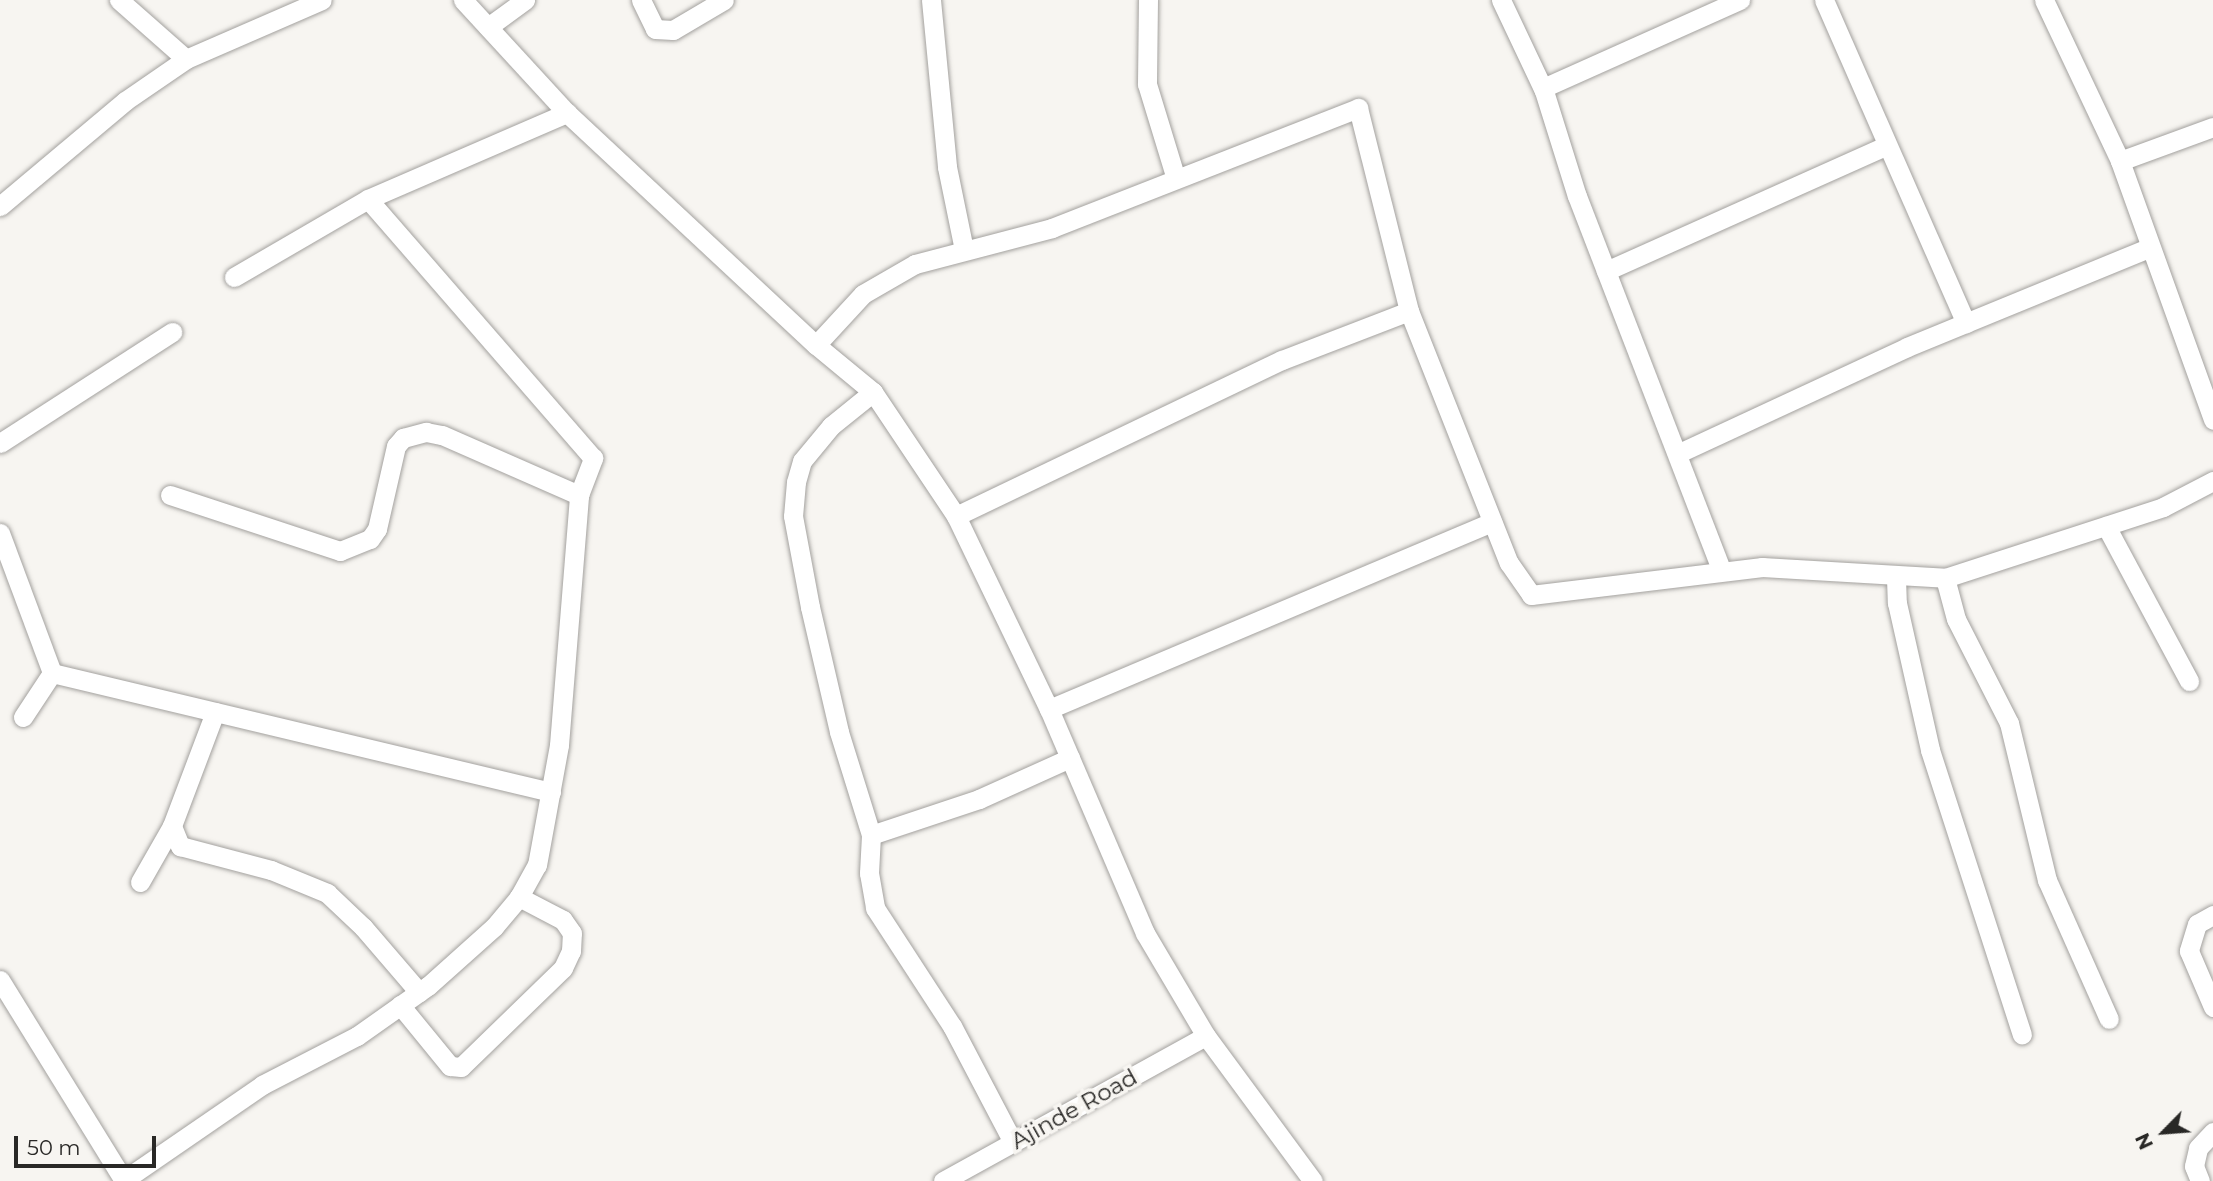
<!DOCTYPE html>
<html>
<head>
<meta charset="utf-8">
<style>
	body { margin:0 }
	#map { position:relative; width:2213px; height:1181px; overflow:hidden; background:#f7f5f1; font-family:Montserrat,sans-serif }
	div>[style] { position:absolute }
	.roads { filter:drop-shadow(0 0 2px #a3a19e) drop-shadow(0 0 2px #a3a19e) }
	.minor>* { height:19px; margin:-9.5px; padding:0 9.5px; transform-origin:9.5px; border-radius:9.5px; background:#fff }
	span { translate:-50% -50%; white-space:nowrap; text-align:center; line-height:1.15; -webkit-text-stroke:7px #f7f5f1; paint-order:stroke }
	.street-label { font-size:23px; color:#292826 }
	.north { position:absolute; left:2129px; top:1097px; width:70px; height:70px; -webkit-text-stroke:5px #f7f5f1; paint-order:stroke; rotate:245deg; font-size:19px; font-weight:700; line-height:28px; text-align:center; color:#292826 }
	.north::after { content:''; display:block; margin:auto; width:24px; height:32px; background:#292826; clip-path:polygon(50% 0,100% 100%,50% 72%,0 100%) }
	.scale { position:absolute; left:14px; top:1136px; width:142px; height:32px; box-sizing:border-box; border:4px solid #292826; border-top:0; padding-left:9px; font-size:21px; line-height:24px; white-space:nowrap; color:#292826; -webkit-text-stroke:5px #f7f5f1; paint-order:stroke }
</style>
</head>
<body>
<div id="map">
	<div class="roads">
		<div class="minor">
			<i style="left:119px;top:0;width:89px;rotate:41.4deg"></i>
			<i style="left:463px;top:0;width:154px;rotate:47.4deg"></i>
			<i style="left:567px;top:113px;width:340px;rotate:43deg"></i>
			<i style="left:816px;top:345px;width:74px;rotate:39.5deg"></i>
			<i style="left:873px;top:392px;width:149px;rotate:56.2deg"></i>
			<i style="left:956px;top:516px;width:214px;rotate:64.3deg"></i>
			<i style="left:1049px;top:709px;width:244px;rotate:66.8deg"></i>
			<i style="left:1145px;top:933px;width:120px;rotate:59.4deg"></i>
			<i style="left:1206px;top:1036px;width:180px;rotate:53.6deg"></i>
			<i style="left:641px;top:0;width:32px;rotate:64deg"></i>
			<i style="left:655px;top:29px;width:18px;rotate:3deg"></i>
			<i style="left:673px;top:30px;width:59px;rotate:-30.5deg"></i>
			<i style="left:931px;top:0;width:168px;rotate:84.5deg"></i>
			<i style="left:947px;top:167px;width:85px;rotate:78.4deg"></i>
			<i style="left:1148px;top:0;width:84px;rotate:90.7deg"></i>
			<i style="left:1147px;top:84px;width:99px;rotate:73deg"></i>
			<i style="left:1501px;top:0;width:101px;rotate:64.7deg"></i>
			<i style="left:1544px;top:91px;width:110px;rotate:72.6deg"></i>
			<i style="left:1577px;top:196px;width:402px;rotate:68.9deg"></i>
			<i style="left:1824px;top:0;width:353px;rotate:66.3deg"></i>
			<i style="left:2044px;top:0;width:178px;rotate:64.7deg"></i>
			<i style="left:2120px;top:161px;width:275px;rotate:70.2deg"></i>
			<i style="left:488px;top:27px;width:46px;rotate:-36.1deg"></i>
			<i style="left:1543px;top:88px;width:216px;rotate:-24.1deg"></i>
			<i style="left:2120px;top:161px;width:99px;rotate:-20.1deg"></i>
			<i style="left:0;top:206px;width:163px;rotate:-40deg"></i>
			<i style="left:125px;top:101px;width:74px;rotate:-34.5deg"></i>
			<i style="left:186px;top:59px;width:148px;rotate:-23.5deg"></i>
			<i style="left:1606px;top:271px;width:306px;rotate:-24.1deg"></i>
			<i style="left:234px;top:277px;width:155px;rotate:-30.2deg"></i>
			<i style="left:368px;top:199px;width:217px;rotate:-23.4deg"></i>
			<i style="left:816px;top:345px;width:69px;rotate:-47.3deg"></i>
			<i style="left:863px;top:294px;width:60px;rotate:-30deg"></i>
			<i style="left:915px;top:264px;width:142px;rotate:-14.7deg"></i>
			<i style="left:1052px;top:228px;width:329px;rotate:-21.4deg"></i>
			<i style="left:1358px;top:108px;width:209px;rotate:75.9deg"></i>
			<i style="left:1409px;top:311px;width:271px;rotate:68.4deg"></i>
			<i style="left:1509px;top:563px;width:39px;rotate:55deg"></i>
			<i style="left:1531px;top:595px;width:233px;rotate:-6.9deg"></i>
			<i style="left:1762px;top:567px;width:183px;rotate:3.4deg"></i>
			<i style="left:1945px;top:578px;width:229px;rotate:-18deg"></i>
			<i style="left:2163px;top:507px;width:56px;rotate:-27.5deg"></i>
			<i style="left:873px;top:392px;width:54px;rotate:141deg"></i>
			<i style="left:831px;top:426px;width:45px;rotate:129.6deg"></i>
			<i style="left:802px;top:461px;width:22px;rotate:106deg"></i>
			<i style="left:796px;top:482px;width:34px;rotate:95deg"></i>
			<i style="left:793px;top:516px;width:93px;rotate:79.4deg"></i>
			<i style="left:810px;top:607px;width:128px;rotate:76.9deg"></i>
			<i style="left:839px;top:732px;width:108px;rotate:72.7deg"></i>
			<i style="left:871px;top:835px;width:38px;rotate:93deg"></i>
			<i style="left:869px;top:873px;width:36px;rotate:80deg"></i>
			<i style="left:875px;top:908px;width:141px;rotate:56.9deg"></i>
			<i style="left:952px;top:1026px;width:131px;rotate:62.3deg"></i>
			<i style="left:0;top:443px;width:205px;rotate:-32.8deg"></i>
			<i style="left:1679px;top:453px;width:251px;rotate:-24.9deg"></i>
			<i style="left:1907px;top:347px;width:261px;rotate:-22.3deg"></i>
			<i style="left:170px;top:495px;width:179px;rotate:18.2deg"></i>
			<i style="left:340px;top:551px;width:32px;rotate:-22deg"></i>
			<i style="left:370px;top:539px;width:12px;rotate:-55deg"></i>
			<i style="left:377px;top:529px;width:85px;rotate:-77.1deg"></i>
			<i style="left:396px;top:446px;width:11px;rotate:-49deg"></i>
			<i style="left:403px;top:438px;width:24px;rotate:-15deg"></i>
			<i style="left:426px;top:432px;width:16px;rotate:11deg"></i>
			<i style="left:442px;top:435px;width:150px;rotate:23.7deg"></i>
			<i style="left:956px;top:516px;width:361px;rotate:-25.6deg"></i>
			<i style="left:1282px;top:360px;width:136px;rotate:-21.1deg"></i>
			<i style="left:2106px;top:526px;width:176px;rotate:61.8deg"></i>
			<i style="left:0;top:533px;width:149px;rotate:69.6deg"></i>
			<i style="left:1896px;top:578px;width:25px;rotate:88deg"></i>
			<i style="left:1897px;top:603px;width:151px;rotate:77.3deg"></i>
			<i style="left:1930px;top:750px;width:299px;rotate:72.1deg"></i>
			<i style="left:1945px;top:578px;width:42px;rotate:75deg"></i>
			<i style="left:1956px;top:619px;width:117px;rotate:63deg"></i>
			<i style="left:2009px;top:723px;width:162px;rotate:76.4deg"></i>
			<i style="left:2047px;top:880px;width:152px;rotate:66deg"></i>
			<i style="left:52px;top:673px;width:513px;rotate:13.41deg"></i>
			<i style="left:1049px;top:709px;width:481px;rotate:-22.9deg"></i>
			<i style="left:215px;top:712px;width:122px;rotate:110.7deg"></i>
			<i style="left:172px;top:826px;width:22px;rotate:68deg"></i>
			<i style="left:180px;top:846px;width:94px;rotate:14.8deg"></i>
			<i style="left:271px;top:870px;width:61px;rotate:22.3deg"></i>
			<i style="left:327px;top:893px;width:50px;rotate:43.4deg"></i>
			<i style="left:363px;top:927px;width:86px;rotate:49.3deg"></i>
			<i style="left:23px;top:717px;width:53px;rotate:-56.6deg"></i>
			<i style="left:871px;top:835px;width:114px;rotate:-18.4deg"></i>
			<i style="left:979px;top:799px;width:100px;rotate:-24.3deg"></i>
			<i style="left:140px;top:882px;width:64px;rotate:-60.3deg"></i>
			<i style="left:2213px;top:915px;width:18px;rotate:151deg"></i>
			<i style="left:2197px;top:924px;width:28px;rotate:107deg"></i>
			<i style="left:2189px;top:951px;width:61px;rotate:66.8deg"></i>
			<i style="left:0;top:980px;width:236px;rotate:58.3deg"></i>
			<i style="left:400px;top:1005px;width:79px;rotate:50.7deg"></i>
			<i style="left:450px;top:1066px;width:11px;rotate:5deg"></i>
			<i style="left:461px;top:1067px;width:142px;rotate:-44.1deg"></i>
			<i style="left:563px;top:968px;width:19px;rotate:-65deg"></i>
			<i style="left:571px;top:951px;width:18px;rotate:-87deg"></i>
			<i style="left:572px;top:933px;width:16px;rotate:-125deg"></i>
			<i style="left:563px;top:920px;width:50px;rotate:-152.4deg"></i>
			<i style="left:124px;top:1180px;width:168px;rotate:-34.5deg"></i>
			<i style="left:262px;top:1085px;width:107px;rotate:-27.3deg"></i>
			<i style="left:357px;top:1036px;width:87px;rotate:-35.2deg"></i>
			<i style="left:428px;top:986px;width:89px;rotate:-41.8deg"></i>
			<i style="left:494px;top:927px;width:39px;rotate:-50deg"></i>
			<i style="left:519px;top:897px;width:37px;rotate:-61deg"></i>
			<i style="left:537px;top:865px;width:122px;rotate:-79.6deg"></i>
			<i style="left:559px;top:745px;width:251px;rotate:-85.4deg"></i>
			<i style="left:579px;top:495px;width:40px;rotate:-69deg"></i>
			<i style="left:593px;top:458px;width:343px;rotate:-131deg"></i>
			<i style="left:943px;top:1181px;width:300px;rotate:-28.9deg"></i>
			<i style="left:2200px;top:1181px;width:16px;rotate:-112deg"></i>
			<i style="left:2194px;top:1166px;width:18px;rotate:-77deg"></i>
			<i style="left:2198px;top:1148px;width:22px;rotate:-47deg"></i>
		</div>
	</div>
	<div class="street-label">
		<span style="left:1074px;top:1109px;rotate:-29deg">Ajinde Road</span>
	</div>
	<div class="north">N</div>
	<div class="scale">50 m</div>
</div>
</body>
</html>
